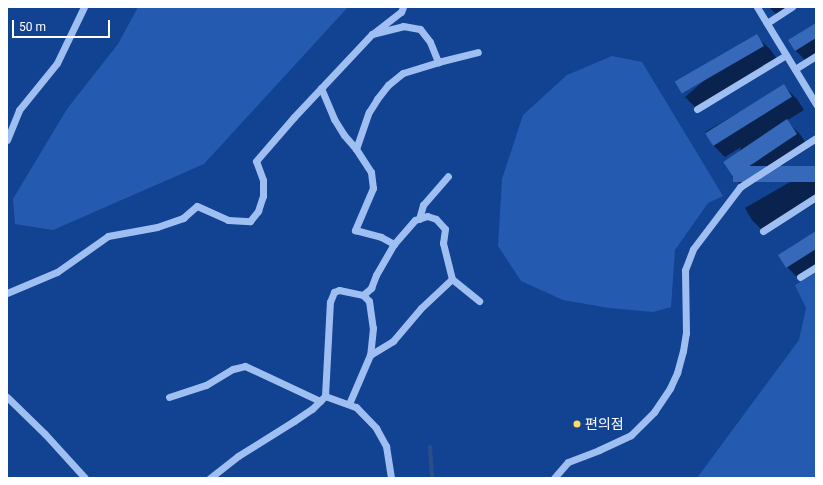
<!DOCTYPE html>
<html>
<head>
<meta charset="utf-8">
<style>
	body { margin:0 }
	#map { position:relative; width:823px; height:485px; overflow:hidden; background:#124292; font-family:Roboto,"Noto Sans KR",sans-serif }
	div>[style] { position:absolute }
	.green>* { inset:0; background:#245bb1 }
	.shadow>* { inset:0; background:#0007 }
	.stream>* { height:4px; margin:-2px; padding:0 2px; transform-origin:2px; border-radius:2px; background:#2b4e8a }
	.building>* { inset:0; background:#3669b9; transform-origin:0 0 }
	.minor>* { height:7px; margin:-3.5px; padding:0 3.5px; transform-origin:3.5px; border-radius:3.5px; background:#9fbff2 }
	.dots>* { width:11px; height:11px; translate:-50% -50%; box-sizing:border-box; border:2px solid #124292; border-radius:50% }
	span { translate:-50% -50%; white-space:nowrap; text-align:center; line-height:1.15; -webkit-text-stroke:3.5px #124292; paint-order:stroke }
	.poi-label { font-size:14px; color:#fff }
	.left { translate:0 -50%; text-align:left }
	.frame { position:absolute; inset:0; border:8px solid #fff; pointer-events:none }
	.scale { position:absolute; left:12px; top:20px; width:98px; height:18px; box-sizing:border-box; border:2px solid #fff; border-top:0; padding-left:5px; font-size:12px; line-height:14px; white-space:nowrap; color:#fff; -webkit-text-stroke:3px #124292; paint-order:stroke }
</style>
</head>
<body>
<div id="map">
	<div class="green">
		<i style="clip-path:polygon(138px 7px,348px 7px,204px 164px,53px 230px,15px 224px,13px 199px,67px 109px,118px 44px)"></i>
		<i style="clip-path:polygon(612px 56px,642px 62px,723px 196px,708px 203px,675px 250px,671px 307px,653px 312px,609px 308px,563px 300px,521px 281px,498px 246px,502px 179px,523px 115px,567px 75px)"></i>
		<i style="clip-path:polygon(816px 273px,816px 478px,697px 478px,799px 340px,806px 308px,795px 285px)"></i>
	</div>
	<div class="shadow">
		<i style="clip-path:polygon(769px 7px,795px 7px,779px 17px)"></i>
		<i style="clip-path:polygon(816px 24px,816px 59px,809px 64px,796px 51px,790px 40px)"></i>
		<i style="clip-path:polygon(756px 36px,770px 49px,777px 59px,698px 110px,685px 97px)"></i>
		<i style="clip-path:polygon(784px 86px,797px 99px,804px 110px,786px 121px,800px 134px,809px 148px,745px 189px,732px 176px,741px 147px,725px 157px,712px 144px,705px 132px)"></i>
		<i style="clip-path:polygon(816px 167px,816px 203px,765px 233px,752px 220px,745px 208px)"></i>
		<i style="clip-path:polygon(816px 232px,816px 270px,800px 280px,787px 267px)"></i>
	</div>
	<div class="stream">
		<i style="left:430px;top:447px;width:31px;rotate:86deg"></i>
	</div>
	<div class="building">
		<i style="clip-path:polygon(816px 23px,816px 38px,795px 51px,788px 40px)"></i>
		<i style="left:757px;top:34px;width:14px;height:95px;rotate:60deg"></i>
		<i style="left:784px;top:84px;width:15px;height:93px;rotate:58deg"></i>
		<i style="left:787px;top:119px;width:18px;height:77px;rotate:56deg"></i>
		<i style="left:816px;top:166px;width:16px;height:83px;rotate:90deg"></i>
		<i style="clip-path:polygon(816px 231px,816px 249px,786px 268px,778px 255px)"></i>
	</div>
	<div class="minor">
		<i style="left:757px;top:7px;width:114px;rotate:58.7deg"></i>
		<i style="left:767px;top:23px;width:30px;rotate:-33deg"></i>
		<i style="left:375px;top:32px;width:33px;rotate:-38deg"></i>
		<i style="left:401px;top:12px;width:5px;rotate:-68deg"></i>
		<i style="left:795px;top:69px;width:25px;rotate:-32deg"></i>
		<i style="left:321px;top:88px;width:34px;rotate:67deg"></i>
		<i style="left:334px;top:119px;width:19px;rotate:58deg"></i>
		<i style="left:344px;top:135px;width:18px;rotate:49deg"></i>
		<i style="left:356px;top:149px;width:27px;rotate:57deg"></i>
		<i style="left:371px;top:172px;width:16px;rotate:83deg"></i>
		<i style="left:373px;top:188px;width:46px;rotate:113.2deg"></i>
		<i style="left:355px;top:230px;width:27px;rotate:15deg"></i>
		<i style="left:381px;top:237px;width:15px;rotate:28deg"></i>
		<i style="left:697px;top:109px;width:104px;rotate:-31.2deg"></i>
		<i style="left:7px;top:140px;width:32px;rotate:-68deg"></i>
		<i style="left:19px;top:110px;width:60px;rotate:-51deg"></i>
		<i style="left:57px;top:63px;width:62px;rotate:-64.3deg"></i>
		<i style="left:356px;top:149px;width:39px;rotate:-71deg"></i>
		<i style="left:369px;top:112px;width:15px;rotate:-58deg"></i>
		<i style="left:377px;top:99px;width:18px;rotate:-52deg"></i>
		<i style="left:388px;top:85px;width:19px;rotate:-39deg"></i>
		<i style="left:403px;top:73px;width:37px;rotate:-17deg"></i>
		<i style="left:438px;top:62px;width:41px;rotate:-14deg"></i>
		<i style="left:419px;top:219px;width:15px;rotate:-74deg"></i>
		<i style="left:423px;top:205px;width:38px;rotate:-49deg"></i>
		<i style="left:763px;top:231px;width:63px;rotate:-32.7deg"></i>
		<i style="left:800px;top:277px;width:19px;rotate:-32deg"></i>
		<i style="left:7px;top:293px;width:54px;rotate:-22.8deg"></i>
		<i style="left:57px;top:272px;width:62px;rotate:-35.2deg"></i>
		<i style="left:108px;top:236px;width:50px;rotate:-10.4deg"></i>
		<i style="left:157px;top:227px;width:28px;rotate:-19deg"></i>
		<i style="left:183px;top:218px;width:18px;rotate:-41deg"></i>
		<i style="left:197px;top:206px;width:34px;rotate:24deg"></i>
		<i style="left:228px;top:220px;width:22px;rotate:3deg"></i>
		<i style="left:250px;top:221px;width:13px;rotate:-51deg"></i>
		<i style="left:258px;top:211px;width:16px;rotate:-72deg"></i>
		<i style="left:263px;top:196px;width:16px;rotate:-90deg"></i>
		<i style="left:263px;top:180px;width:20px;rotate:-110deg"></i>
		<i style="left:256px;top:161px;width:58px;rotate:-49.2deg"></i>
		<i style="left:294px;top:117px;width:114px;rotate:-46.8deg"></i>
		<i style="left:372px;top:34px;width:32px;rotate:-14deg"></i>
		<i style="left:403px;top:26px;width:17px;rotate:10deg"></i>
		<i style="left:420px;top:29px;width:16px;rotate:52deg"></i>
		<i style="left:430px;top:42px;width:22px;rotate:68deg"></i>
		<i style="left:363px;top:295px;width:11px;rotate:-41deg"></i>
		<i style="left:371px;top:288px;width:14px;rotate:-69deg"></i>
		<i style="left:376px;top:275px;width:36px;rotate:-60deg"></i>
		<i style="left:394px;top:244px;width:32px;rotate:-49deg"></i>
		<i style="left:415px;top:220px;width:13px;rotate:-18deg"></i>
		<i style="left:427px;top:216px;width:9px;rotate:18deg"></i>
		<i style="left:436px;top:219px;width:13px;rotate:48deg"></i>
		<i style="left:445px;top:229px;width:14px;rotate:98deg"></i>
		<i style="left:443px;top:243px;width:37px;rotate:76deg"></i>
		<i style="left:452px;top:279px;width:35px;rotate:39deg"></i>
		<i style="left:370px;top:355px;width:27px;rotate:-31deg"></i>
		<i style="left:393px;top:341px;width:43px;rotate:-49.7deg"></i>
		<i style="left:421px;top:308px;width:42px;rotate:-43.1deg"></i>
		<i style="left:325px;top:396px;width:94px;rotate:-87deg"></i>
		<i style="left:330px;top:302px;width:11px;rotate:-68deg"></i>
		<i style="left:334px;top:292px;width:5px;rotate:-22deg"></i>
		<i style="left:339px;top:290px;width:25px;rotate:12deg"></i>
		<i style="left:363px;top:295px;width:8px;rotate:45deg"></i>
		<i style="left:369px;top:301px;width:27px;rotate:82deg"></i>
		<i style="left:373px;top:328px;width:27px;rotate:96deg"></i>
		<i style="left:370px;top:355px;width:53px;rotate:113.2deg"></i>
		<i style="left:7px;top:397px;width:53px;rotate:44.2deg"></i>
		<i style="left:45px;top:434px;width:59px;rotate:47.7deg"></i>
		<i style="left:169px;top:397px;width:39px;rotate:-18deg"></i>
		<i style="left:206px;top:385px;width:31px;rotate:-31deg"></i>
		<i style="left:233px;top:369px;width:12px;rotate:-14deg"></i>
		<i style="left:245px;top:366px;width:83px;rotate:25deg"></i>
		<i style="left:210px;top:478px;width:36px;rotate:-38deg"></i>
		<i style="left:238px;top:456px;width:66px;rotate:-32deg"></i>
		<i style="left:294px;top:421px;width:22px;rotate:-34deg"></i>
		<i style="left:312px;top:409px;width:18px;rotate:-45deg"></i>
		<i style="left:325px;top:396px;width:33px;rotate:20deg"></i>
		<i style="left:356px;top:407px;width:29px;rotate:46deg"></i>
		<i style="left:376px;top:428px;width:21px;rotate:61deg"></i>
		<i style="left:386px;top:446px;width:32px;rotate:81deg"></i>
		<i style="left:554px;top:478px;width:21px;rotate:-49deg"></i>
		<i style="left:568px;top:462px;width:33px;rotate:-21deg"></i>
		<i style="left:599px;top:450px;width:35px;rotate:-25deg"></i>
		<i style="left:631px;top:435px;width:33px;rotate:-45deg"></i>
		<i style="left:654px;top:412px;width:29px;rotate:-56deg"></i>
		<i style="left:670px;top:388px;width:17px;rotate:-65deg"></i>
		<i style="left:677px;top:373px;width:23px;rotate:-75deg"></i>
		<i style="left:683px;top:351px;width:18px;rotate:-81deg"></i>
		<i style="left:686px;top:333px;width:63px;rotate:-90.9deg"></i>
		<i style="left:685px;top:270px;width:22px;rotate:-69deg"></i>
		<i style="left:693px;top:249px;width:78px;rotate:-52.8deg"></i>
		<i style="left:740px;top:187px;width:90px;rotate:-32.8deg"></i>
	</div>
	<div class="dots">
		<i style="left:577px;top:424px;background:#ffdb60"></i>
	</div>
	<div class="poi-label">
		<span class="left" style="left:585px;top:424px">편의점</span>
	</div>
	<div class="frame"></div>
	<div class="scale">50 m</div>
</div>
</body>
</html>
